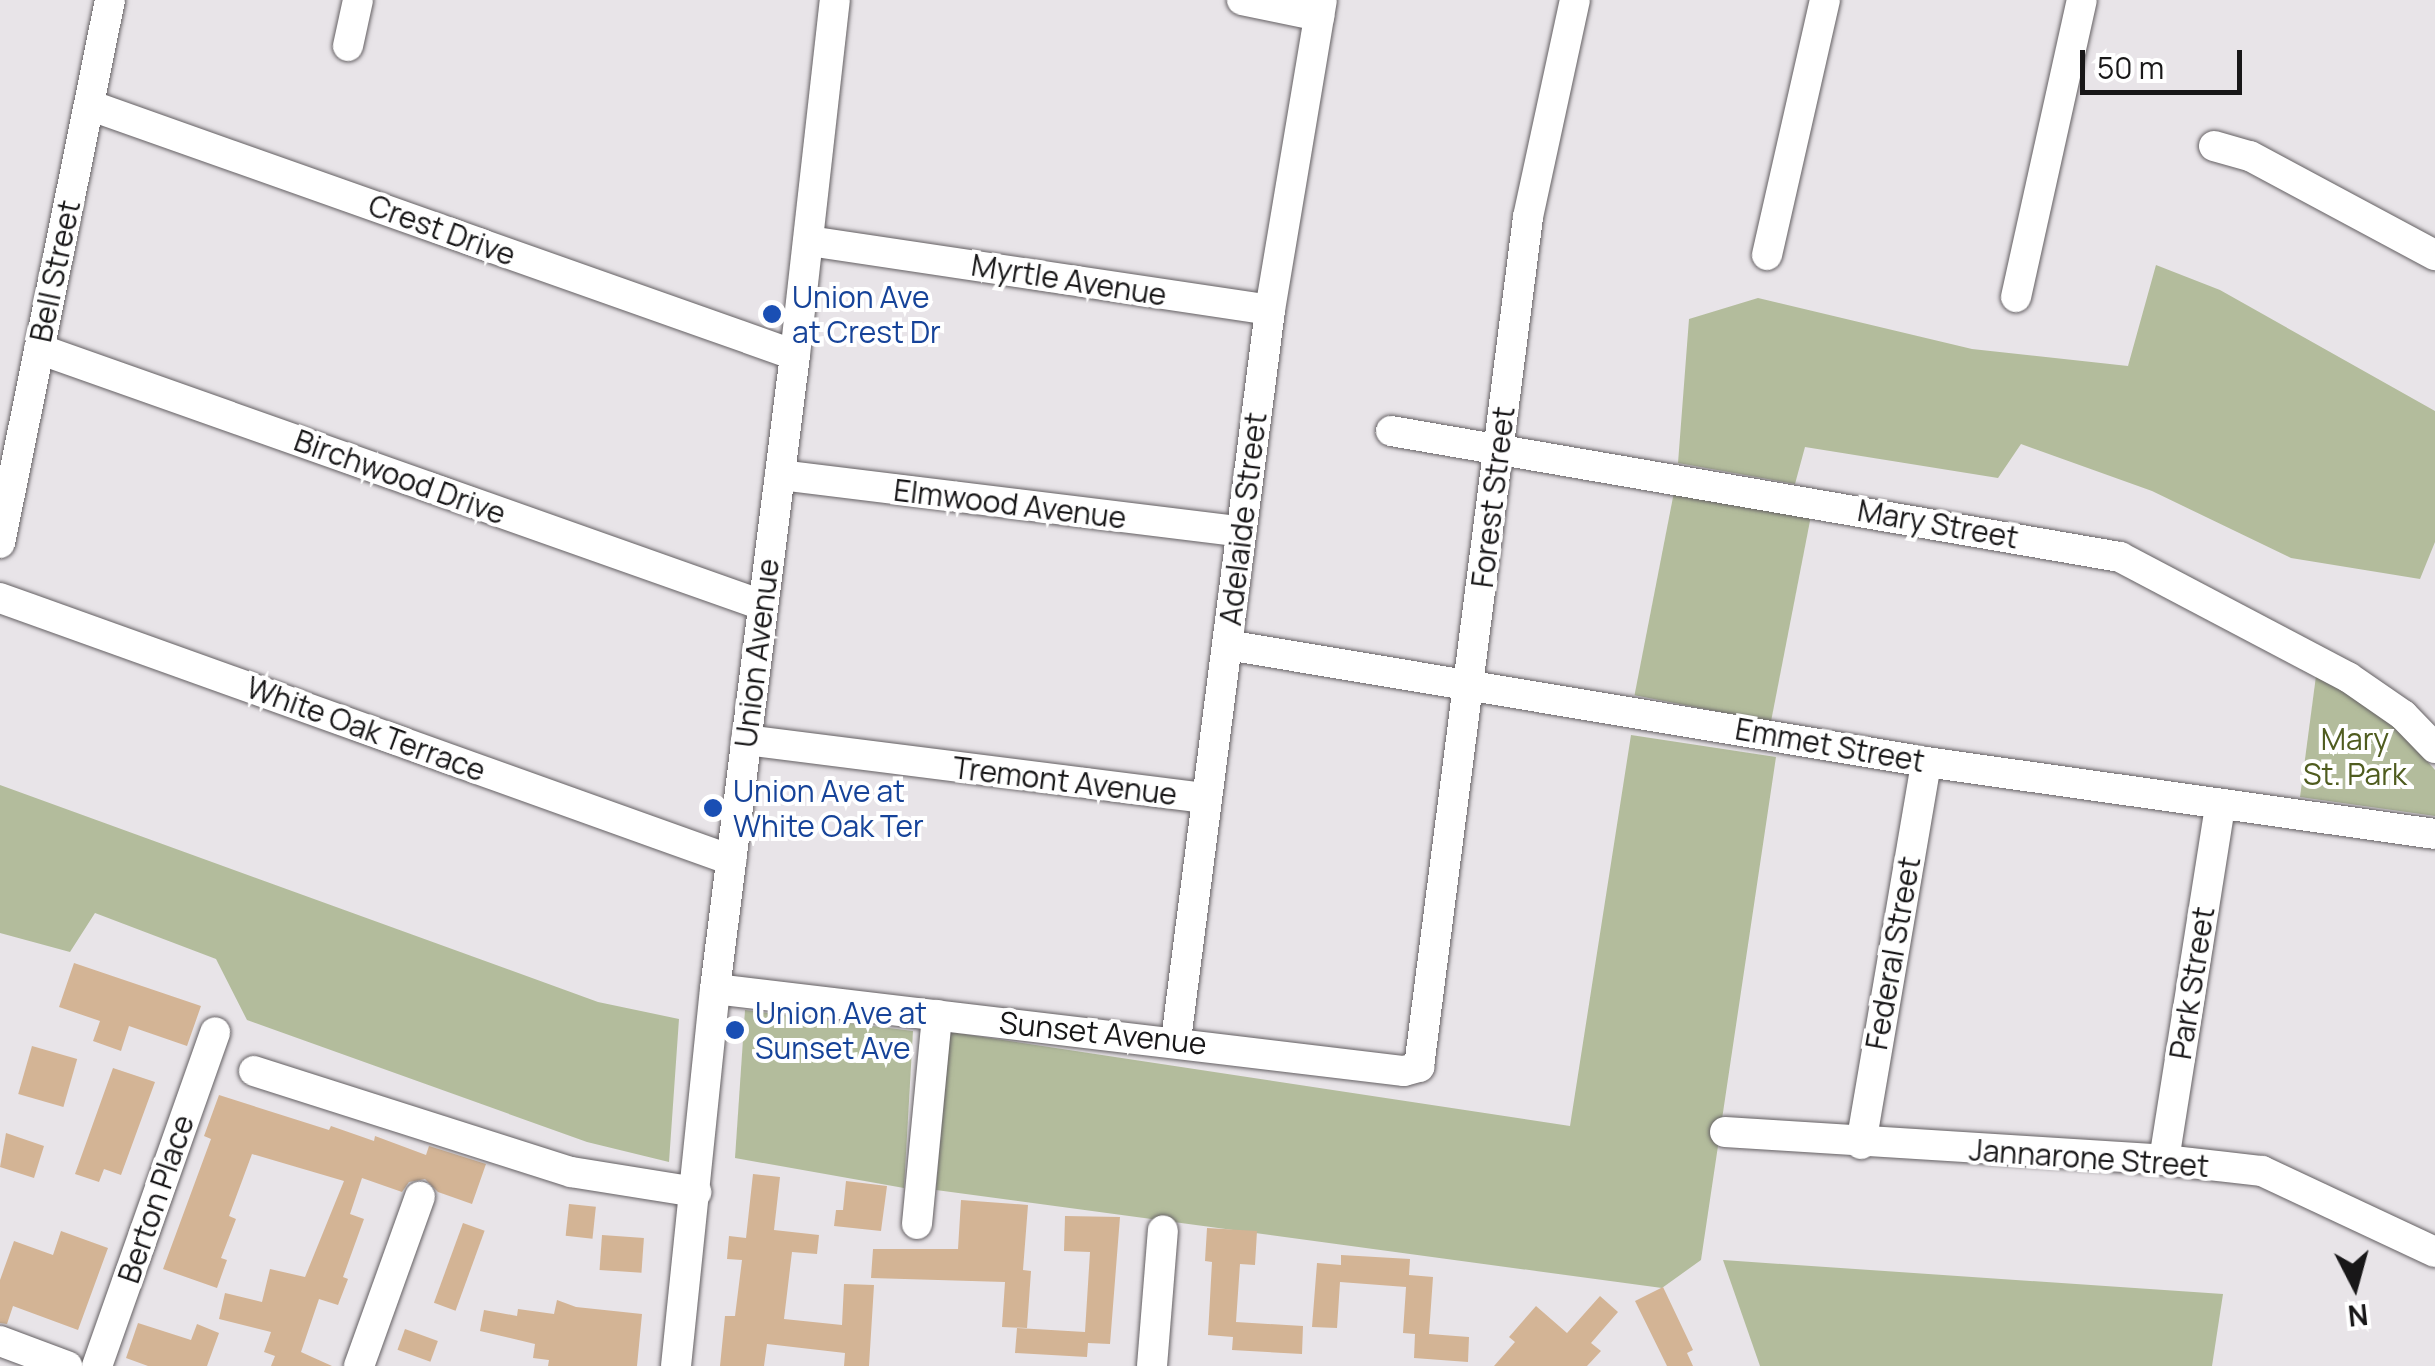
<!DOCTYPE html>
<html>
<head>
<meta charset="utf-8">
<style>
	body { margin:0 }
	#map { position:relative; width:2435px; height:1366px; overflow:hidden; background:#e8e4e8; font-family:Manrope,sans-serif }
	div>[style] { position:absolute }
	.green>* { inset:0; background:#b3bc9c; transform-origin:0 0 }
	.building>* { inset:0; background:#d3b495; transform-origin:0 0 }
	.roads { filter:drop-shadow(0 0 2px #646063) drop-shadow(0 0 2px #646063) }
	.minor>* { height:30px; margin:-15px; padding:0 15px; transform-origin:15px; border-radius:15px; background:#fff }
	.dots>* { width:28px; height:28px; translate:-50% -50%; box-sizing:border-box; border:5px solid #fff; border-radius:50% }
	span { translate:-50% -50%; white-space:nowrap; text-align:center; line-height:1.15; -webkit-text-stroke:8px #fff; paint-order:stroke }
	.street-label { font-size:30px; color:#181718 }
	.transit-label { font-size:30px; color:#164399 }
	.left { translate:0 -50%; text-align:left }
	.park-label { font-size:30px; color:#4f5c1f }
	.north { position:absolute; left:2305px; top:1236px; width:100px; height:100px; -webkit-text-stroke:8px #fff; paint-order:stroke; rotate:174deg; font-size:28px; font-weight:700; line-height:40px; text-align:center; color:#181718 }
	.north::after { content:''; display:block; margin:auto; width:35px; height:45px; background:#181718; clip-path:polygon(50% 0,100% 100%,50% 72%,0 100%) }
	.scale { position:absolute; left:2080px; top:50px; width:162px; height:45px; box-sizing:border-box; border:5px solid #181718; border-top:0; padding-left:12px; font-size:30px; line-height:35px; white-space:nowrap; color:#181718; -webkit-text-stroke:8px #fff; paint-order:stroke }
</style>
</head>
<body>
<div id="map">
	<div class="green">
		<i style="clip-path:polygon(2156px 265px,2220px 290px,2435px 411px,2435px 542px,2420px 579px,2291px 558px,2152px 491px,2021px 444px,1998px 478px,1805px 447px,1795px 484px,1678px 463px,1689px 319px,1758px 298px,1972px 349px,2128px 366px)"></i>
		<i style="left:1674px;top:492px;width:139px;height:207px;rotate:11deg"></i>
		<i style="clip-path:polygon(2316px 676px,2389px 718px,2435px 770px,2435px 816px,2300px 797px)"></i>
		<i style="clip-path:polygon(1631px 735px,1776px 757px,1701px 1260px,1662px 1288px,936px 1190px,950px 1032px,1570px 1126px)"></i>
		<i style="clip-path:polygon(0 785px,598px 1002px,679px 1019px,669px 1162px,587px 1142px,247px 1020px,216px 959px,95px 913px,70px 952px,0 933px)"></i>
		<i style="clip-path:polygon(745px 1010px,913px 1031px,904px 1188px,735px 1158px)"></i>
		<i style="clip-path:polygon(1723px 1260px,2223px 1294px,2212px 1366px,1760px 1366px)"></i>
	</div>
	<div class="building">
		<i style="clip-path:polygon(74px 963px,201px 1006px,187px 1046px,129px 1026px,121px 1051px,93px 1041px,100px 1021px,59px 1007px)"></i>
		<i style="left:32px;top:1046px;width:47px;height:50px;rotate:16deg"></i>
		<i style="clip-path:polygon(113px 1068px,155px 1082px,121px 1175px,104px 1169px,99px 1182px,75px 1174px)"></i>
		<i style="clip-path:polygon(219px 1095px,329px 1130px,331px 1126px,374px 1141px,375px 1136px,426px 1155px,429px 1146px,486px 1164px,472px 1204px,438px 1192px,425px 1179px,409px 1182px,402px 1192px,362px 1178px,350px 1214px,364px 1219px,343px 1277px,348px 1279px,338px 1305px,319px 1299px,301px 1352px,332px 1366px,271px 1366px,275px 1356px,264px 1352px,271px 1332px,219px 1319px,225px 1293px,262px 1302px,270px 1269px,305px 1277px,344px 1181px,252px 1154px,229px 1216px,236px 1219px,221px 1258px,227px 1260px,217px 1288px,163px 1269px,211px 1139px,204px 1136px)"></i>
		<i style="clip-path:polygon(6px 1133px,44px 1146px,34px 1178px,0 1167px)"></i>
		<i style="clip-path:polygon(753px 1174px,780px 1177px,774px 1230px,819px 1235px,817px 1254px,792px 1252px,784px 1319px,842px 1325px,844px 1284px,874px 1285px,869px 1366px,844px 1366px,845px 1353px,767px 1344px,764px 1366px,720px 1366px,725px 1316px,735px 1316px,742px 1260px,727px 1259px,729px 1236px,746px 1238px)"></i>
		<i style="clip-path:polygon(846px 1181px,887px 1186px,881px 1231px,834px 1226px,836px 1210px,843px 1210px)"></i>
		<i style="clip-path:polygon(961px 1200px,1028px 1205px,1023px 1270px,1031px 1271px,1027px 1328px,1002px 1327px,1005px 1282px,871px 1278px,873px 1249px,958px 1249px)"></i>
		<i style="left:569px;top:1204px;width:27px;height:32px;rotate:6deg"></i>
		<i style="clip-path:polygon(1065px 1216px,1120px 1217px,1110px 1344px,1088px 1343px,1087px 1357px,1015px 1353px,1017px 1328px,1085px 1332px,1090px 1252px,1064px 1251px)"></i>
		<i style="left:463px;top:1223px;width:23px;height:85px;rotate:20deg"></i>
		<i style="clip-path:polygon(1207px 1228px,1257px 1231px,1255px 1265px,1240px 1264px,1236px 1322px,1303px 1326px,1302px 1354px,1232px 1350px,1233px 1337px,1208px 1335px,1212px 1262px,1205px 1261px)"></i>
		<i style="clip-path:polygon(61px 1231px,108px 1248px,78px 1330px,13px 1306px,7px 1324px,0 1323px,0 1280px,14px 1241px,53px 1255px)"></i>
		<i style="left:602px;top:1235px;width:42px;height:35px;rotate:4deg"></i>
		<i style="clip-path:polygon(1341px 1255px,1410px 1259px,1409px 1275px,1433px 1277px,1429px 1334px,1469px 1337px,1468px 1362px,1414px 1358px,1415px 1334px,1403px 1333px,1406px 1287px,1340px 1282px,1337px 1328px,1312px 1327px,1317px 1263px,1341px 1265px)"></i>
		<i style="clip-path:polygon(1663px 1287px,1693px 1350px,1687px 1353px,1693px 1366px,1667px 1366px,1635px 1301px)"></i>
		<i style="clip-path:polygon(1600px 1296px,1618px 1312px,1591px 1343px,1601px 1351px,1587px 1366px,1494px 1366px,1515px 1342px,1509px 1337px,1536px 1306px,1567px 1333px)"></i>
		<i style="clip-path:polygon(557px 1300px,576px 1307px,642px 1314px,637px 1366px,548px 1366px,549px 1360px,533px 1358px,535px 1344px,480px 1331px,484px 1310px,517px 1316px,518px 1309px,554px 1314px)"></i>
		<i style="clip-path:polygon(138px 1323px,191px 1340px,197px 1324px,219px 1333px,207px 1366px,148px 1366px,126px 1358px)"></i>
		<i style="left:405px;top:1329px;width:35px;height:22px;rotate:20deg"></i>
	</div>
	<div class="roads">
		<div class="minor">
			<i style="left:1242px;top:0;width:79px;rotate:11.7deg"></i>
			<i style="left:348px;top:46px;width:47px;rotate:-77.7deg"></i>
			<i style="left:89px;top:105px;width:749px;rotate:19.5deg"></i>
			<i style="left:2214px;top:146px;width:37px;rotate:16deg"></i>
			<i style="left:2250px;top:156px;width:210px;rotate:28.2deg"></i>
			<i style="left:809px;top:241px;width:466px;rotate:8.5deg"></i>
			<i style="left:1767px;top:255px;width:262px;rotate:-77.2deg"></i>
			<i style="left:2016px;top:297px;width:304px;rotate:-77.5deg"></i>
			<i style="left:39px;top:349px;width:767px;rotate:19.5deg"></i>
			<i style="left:1391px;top:431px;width:740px;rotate:9.81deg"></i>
			<i style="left:2120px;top:557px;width:258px;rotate:27.8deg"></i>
			<i style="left:2348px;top:677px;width:67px;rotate:34.6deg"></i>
			<i style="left:2403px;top:715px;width:46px;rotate:45.9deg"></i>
			<i style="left:780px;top:475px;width:465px;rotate:7deg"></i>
			<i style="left:0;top:543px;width:554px;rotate:-78.55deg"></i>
			<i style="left:0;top:598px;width:777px;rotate:19.72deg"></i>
			<i style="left:1227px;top:645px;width:709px;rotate:9.5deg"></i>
			<i style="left:1926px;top:762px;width:514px;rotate:8.05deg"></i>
			<i style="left:746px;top:740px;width:464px;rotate:7.2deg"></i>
			<i style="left:715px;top:989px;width:694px;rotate:6.79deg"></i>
			<i style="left:1404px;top:1071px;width:16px;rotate:-15deg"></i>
			<i style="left:1419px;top:1067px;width:857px;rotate:-82.69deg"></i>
			<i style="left:1528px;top:217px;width:222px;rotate:-77.8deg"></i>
			<i style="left:1176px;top:1040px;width:736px;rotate:-82.66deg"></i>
			<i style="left:1270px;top:310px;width:314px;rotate:-80.5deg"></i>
			<i style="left:254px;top:1071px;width:333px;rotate:17.7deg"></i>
			<i style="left:571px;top:1172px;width:127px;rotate:9.1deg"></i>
			<i style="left:1725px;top:1132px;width:440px;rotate:3.6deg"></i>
			<i style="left:2164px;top:1160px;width:99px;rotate:6.4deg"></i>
			<i style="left:2262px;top:1171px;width:191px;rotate:25.1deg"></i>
			<i style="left:1861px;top:1144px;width:387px;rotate:-80.3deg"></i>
			<i style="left:2164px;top:1160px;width:358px;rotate:-81deg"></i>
			<i style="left:917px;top:1224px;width:210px;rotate:-84.5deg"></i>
			<i style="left:0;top:1341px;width:72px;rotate:20.5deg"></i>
			<i style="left:97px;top:1366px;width:354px;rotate:-70.5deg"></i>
			<i style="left:359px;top:1366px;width:180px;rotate:-70.2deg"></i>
			<i style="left:676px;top:1366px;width:379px;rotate:-84.1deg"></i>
			<i style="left:715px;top:989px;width:639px;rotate:-82.81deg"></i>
			<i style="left:795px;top:355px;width:357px;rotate:-83.6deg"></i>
			<i style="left:1152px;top:1366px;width:136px;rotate:-85.4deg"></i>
		</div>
	</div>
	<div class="dots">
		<i style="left:772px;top:314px;background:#1a4fb4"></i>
		<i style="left:713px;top:808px;background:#1a4fb4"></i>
		<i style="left:735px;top:1030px;background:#1a4fb4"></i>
	</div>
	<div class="street-label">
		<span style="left:442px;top:230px;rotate:20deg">Crest Drive</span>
		<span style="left:55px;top:271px;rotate:-78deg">Bell Street</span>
		<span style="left:1069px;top:280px;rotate:9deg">Myrtle Avenue</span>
		<span style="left:400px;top:477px;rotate:20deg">Birchwood Drive</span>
		<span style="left:1493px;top:497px;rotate:-83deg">Forest Street</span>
		<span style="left:1010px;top:504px;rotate:7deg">Elmwood Avenue</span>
		<span style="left:1243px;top:519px;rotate:-83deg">Adelaide Street</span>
		<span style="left:1938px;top:524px;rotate:10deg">Mary Street</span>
		<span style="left:757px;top:653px;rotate:-83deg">Union Avenue</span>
		<span style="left:366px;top:729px;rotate:20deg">White Oak Terrace</span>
		<span style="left:1830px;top:745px;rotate:10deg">Emmet Street</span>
		<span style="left:1065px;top:781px;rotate:7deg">Tremont Avenue</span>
		<span style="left:1893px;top:953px;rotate:-80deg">Federal Street</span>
		<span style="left:2192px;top:983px;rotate:-81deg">Park Street</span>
		<span style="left:1103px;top:1033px;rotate:6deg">Sunset Avenue</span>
		<span style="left:2089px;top:1158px;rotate:4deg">Jannarone Street</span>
		<span style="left:156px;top:1199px;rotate:-71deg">Berton Place</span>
	</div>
	<div class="transit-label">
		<span class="left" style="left:792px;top:314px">Union Ave<br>at Crest Dr</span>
		<span class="left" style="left:733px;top:808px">Union Ave at<br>White Oak Ter</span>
		<span class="left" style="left:755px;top:1030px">Union Ave at<br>Sunset Ave</span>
	</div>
	<div class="park-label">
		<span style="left:2355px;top:756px">Mary<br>St. Park</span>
	</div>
	<div class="north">N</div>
	<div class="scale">50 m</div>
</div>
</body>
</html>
